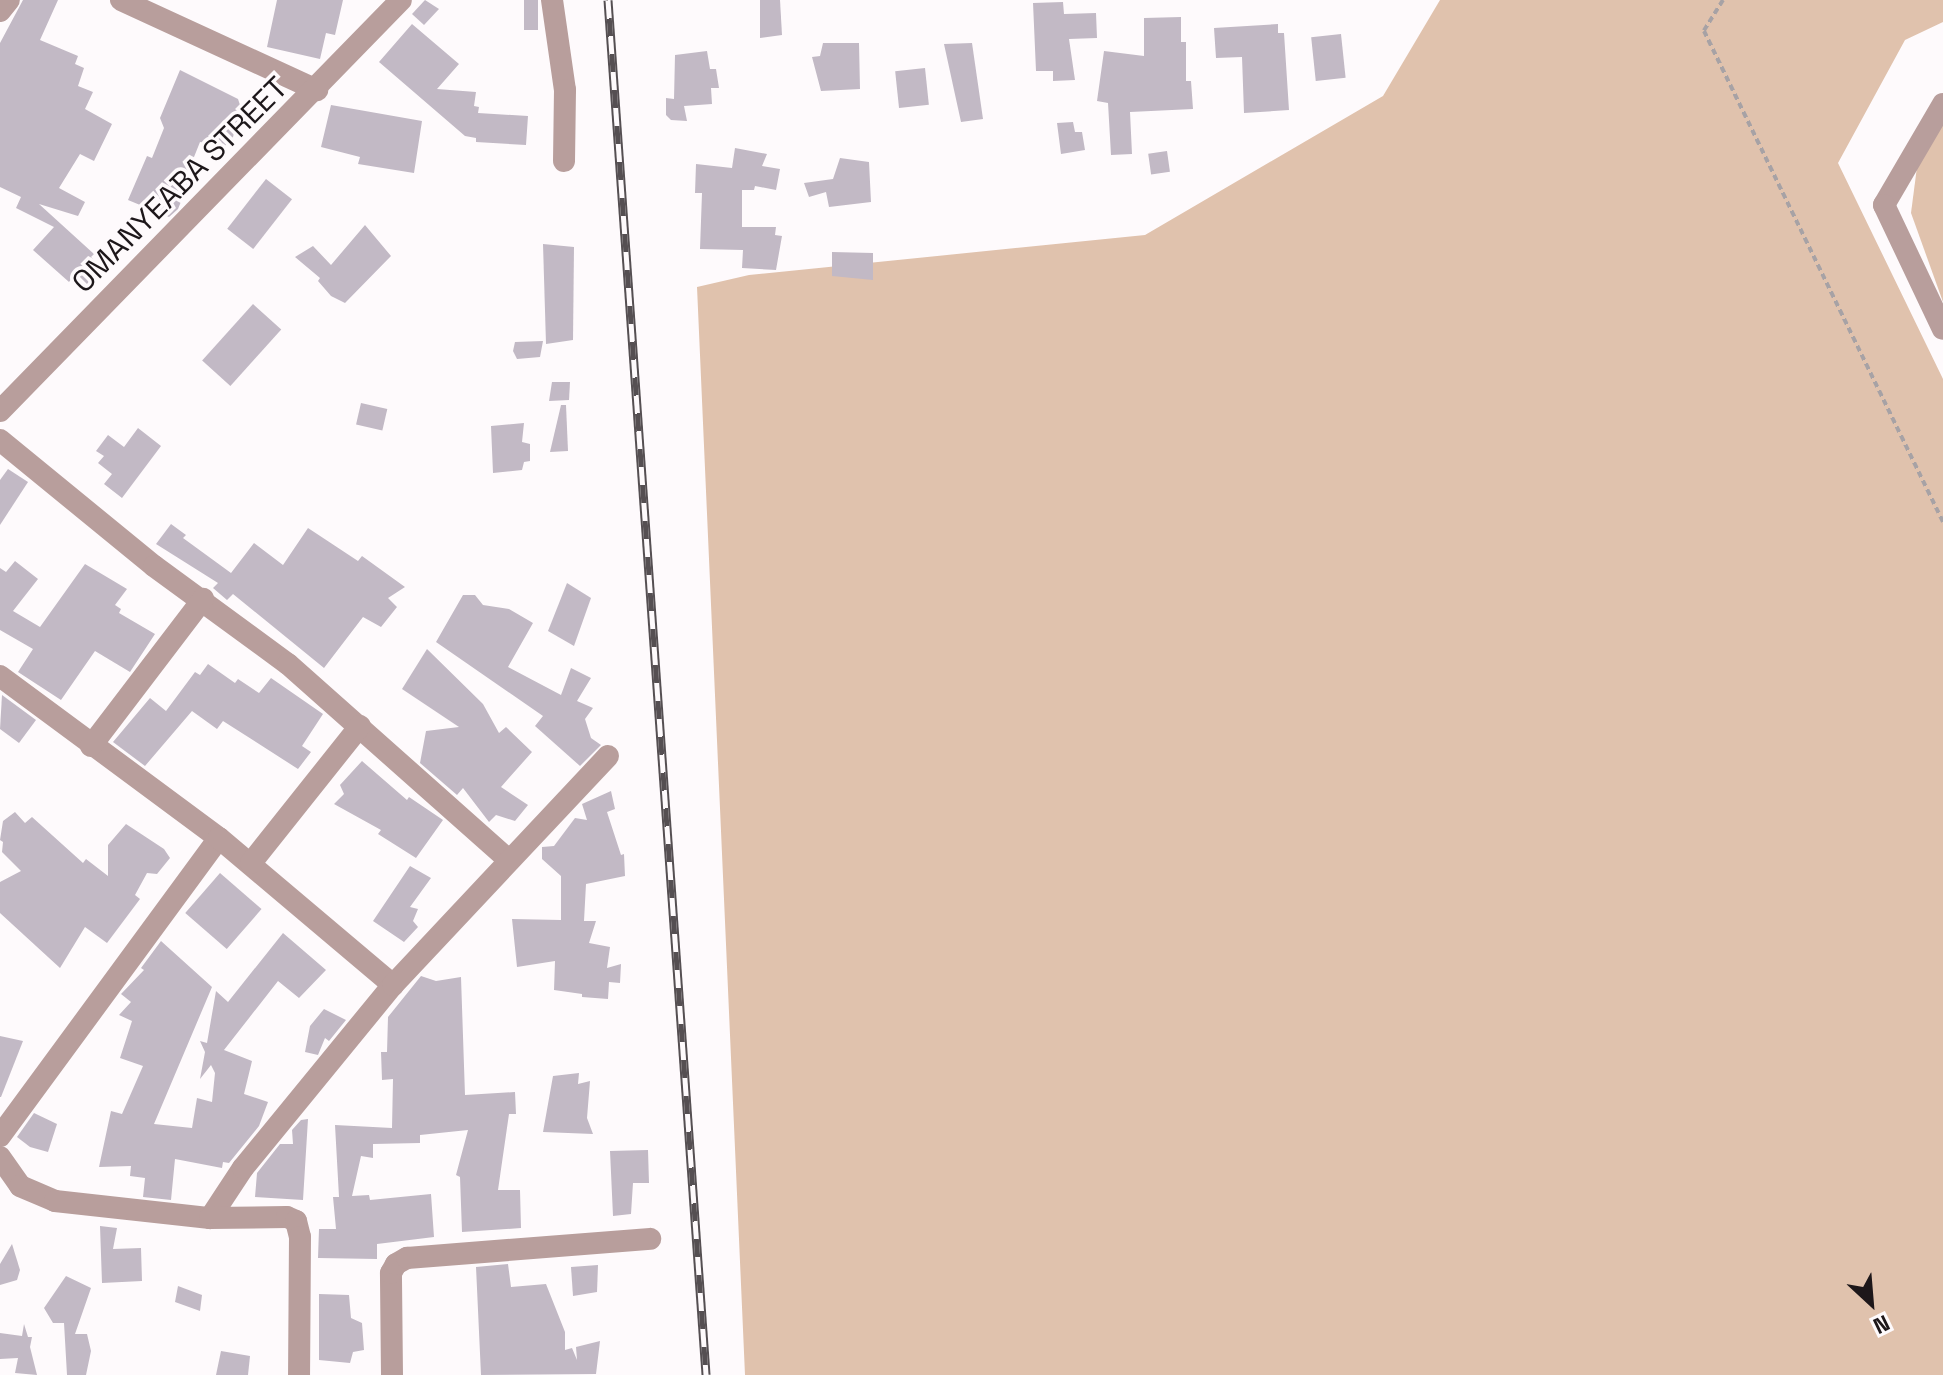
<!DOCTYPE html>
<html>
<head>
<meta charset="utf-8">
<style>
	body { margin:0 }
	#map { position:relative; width:1943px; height:1375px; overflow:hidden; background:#fefafc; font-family:"Space Grotesk",sans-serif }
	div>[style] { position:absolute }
	.green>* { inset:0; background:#e0c2ad }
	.building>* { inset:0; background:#c2b9c5; transform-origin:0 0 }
	.path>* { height:4px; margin-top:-2px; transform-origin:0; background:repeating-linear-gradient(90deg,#a7a2a5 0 6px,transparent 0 10px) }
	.minor>* { height:22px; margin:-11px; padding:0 11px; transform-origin:11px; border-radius:11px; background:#b89e9c }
	.rail>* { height:9px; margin-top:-4.5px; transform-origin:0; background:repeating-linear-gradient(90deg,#fefafc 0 18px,#554f52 0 36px); box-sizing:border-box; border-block:2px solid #554f52 }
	span { translate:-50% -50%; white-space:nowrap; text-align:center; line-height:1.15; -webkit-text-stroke:7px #fefafc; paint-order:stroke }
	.street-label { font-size:30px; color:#1d171a }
	.north { position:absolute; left:1831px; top:1263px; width:80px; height:80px; -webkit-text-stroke:6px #fefafc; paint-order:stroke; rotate:154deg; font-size:22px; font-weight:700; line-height:32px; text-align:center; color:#1d171a }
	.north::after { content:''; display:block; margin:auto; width:28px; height:36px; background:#1d171a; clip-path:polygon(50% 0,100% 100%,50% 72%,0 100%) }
</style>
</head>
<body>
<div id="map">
	<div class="green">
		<i style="clip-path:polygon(1440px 0,1943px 0,1943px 22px,1905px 40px,1838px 163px,1943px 379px,1943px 1375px,745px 1375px,697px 287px,749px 275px,1145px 235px,1383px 96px)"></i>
		<i style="clip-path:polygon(1943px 123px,1943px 302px,1911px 213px,1917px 167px)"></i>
	</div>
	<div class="building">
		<i style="clip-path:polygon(23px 0,58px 0,40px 40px,78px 56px,75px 64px,84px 68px,78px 86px,93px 92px,85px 109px,112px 124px,94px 161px,80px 154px,59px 188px,85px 202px,78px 216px,39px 204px,94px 254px,91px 257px,103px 268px,87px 284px,76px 273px,69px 282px,33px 250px,54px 227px,16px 208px,21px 197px,0 187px,0 43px)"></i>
		<i style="clip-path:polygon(277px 0,343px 0,335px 35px,326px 33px,320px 59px,267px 47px)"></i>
		<i style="clip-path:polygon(425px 0,439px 9px,424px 25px,412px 14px)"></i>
		<i style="left:524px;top:0;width:14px;height:30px"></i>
		<i style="clip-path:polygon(760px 0,780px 0,782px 35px,760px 38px)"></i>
		<i style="clip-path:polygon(1063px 2px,1064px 14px,1096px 13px,1097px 38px,1069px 39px,1075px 80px,1053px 81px,1053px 71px,1036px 71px,1033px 3px)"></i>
		<i style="clip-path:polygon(1181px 17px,1181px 42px,1186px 42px,1186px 81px,1191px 81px,1193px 109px,1130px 112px,1132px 154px,1111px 155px,1108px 103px,1097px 101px,1104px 51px,1144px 56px,1144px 18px)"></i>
		<i style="clip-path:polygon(412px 24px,459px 64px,437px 89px,476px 92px,474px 106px,479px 107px,478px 113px,528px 116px,526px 145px,476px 142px,476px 138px,465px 136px,379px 62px)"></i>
		<i style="clip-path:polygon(1278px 24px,1278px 33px,1284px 33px,1289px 110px,1244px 113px,1242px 57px,1216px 58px,1214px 28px)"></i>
		<i style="left:1341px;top:34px;width:44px;height:30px;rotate:84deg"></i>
		<i style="clip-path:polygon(823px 43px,859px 43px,860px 89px,821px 91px,812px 57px,820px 56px)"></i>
		<i style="clip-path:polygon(972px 43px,983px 119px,961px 122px,944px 44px)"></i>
		<i style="clip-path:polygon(707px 51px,710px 69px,716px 69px,719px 88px,711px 88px,712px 104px,684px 106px,687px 121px,671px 120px,666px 115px,666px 98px,674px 99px,675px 55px)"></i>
		<i style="left:925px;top:68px;width:37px;height:30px;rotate:84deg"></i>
		<i style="clip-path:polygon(180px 70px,238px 99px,241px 108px,233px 137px,224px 147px,200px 142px,184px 182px,188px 184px,178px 209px,169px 217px,128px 200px,147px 156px,152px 158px,164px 128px,160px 118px)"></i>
		<i style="clip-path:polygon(331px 105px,422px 121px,414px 173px,358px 164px,360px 157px,321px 147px)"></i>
		<i style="clip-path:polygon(1073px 122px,1075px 132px,1082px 132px,1085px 150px,1061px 154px,1057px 123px)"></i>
		<i style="clip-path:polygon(735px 148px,767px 154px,762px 166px,780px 169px,776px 190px,755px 186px,754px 190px,742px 190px,742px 227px,776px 227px,775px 235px,782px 236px,776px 270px,742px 268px,743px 250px,700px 249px,702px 193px,695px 193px,696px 164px,732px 168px)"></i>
		<i style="left:1167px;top:151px;width:21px;height:19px;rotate:82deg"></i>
		<i style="clip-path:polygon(840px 158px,869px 162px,871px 202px,829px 207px,826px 192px,809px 197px,804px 183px,833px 179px)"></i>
		<i style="left:266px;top:179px;width:33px;height:63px;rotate:38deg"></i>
		<i style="clip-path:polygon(365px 225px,391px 256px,345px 303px,331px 296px,318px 281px,320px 278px,295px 257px,313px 246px,331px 265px)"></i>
		<i style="clip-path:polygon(543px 244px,574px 247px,573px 340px,546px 344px)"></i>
		<i style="clip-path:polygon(832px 252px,873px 253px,873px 280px,832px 276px)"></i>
		<i style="left:253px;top:304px;width:38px;height:76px;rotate:42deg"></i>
		<i style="clip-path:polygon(543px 341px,540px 357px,517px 359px,513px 351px,515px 342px)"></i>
		<i style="clip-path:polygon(552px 382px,570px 382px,569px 400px,549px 401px)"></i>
		<i style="left:361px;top:403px;width:27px;height:22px;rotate:13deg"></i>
		<i style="clip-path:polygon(561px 405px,566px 405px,568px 451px,550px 452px)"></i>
		<i style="clip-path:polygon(524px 423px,522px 442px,530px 444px,530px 461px,524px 462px,522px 470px,493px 473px,491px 426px)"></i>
		<i style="clip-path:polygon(138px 428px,161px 446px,122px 498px,104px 484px,112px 474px,98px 463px,104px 456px,96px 451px,108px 435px,124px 447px)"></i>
		<i style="clip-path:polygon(8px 469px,28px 482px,0 525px,0 480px)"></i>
		<i style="clip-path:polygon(171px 524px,186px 535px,183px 538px,231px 573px,254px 543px,283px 565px,308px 528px,358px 561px,362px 556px,405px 587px,388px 598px,397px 607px,381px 627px,363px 617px,324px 668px,233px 594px,227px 600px,213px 588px,218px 583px,156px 544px)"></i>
		<i style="clip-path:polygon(15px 561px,38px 579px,13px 611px,40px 627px,85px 564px,127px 589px,115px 605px,121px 609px,119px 613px,155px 634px,130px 672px,95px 651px,61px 700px,18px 672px,33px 649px,0 630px,0 568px,6px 572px)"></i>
		<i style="clip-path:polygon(567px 583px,591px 598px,574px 646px,548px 631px)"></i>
		<i style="clip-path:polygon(463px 595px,475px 595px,483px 605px,509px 609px,533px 623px,508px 667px,561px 695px,571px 668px,591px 678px,577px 701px,593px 708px,585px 719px,591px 738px,601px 745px,580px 766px,535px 726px,543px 716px,436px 642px)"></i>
		<i style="clip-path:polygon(427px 649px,483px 704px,499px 733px,506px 727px,532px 752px,501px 787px,528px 805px,515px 821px,496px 815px,489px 822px,463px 788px,457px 795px,420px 763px,426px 731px,459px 727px,402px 689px)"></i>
		<i style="clip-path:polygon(208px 664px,235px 683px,238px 679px,259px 693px,271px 678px,323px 714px,302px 746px,311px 752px,298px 769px,223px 721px,217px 729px,192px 711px,145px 766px,113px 742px,150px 698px,166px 711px,195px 672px,200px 675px)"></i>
		<i style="clip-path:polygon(2px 695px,36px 720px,19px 743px,0 729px)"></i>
		<i style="clip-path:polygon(362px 761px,407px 800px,409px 797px,443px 820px,416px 858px,378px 834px,381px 830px,334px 804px,344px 794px,340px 785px)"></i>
		<i style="clip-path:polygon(611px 791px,615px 809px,607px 812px,621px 855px,624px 854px,625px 876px,586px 884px,584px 921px,596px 921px,589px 943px,610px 947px,607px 968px,621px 964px,620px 983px,609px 982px,608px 999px,582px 997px,582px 994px,554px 990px,555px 961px,517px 967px,512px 919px,561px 920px,561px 876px,542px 859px,542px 847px,554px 846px,575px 818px,587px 820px,582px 804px)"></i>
		<i style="clip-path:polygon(15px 812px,25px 823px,32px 817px,83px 863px,86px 859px,108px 876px,108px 845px,126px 824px,164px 849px,170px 858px,157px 874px,147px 873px,135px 895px,140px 899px,107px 943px,85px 927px,60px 968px,0 913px,0 882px,21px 871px,2px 852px,3px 842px,0 840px,3px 821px)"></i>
		<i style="clip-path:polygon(410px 866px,431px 878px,410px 907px,418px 909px,413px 921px,418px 927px,404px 942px,373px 921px)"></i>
		<i style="left:220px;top:873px;width:55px;height:53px;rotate:41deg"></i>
		<i style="clip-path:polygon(283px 933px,326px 970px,299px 998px,278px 981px,224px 1050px,252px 1061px,244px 1094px,268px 1102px,259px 1126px,229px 1163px,223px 1162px,222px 1168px,175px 1159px,171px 1200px,143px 1197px,145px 1178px,130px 1176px,131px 1166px,99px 1167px,111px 1111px,122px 1114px,143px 1066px,120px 1058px,132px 1021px,119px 1015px,131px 1002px,121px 994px,144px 970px,141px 968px,161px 941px,212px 987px,154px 1124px,192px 1128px,197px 1098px,212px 1102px,215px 1073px,211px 1065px,200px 1079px,205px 1052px,200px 1041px,207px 1043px,216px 991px,228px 1002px)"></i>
		<i style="clip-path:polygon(421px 976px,436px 981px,461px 977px,465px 1095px,515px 1092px,516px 1114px,509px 1114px,498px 1190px,520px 1190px,521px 1228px,462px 1232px,460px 1177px,456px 1175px,468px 1130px,420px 1135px,420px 1143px,373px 1144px,373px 1158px,361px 1156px,352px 1196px,369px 1195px,370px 1200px,431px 1194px,434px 1237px,377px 1244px,377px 1259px,318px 1258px,319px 1229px,336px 1229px,333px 1197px,339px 1197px,335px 1125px,392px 1128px,393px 1079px,382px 1080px,381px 1052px,387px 1052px,388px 1017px)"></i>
		<i style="clip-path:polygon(324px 1009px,346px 1020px,329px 1041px,325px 1038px,318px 1055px,305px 1052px,310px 1026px)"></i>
		<i style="clip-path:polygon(0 1036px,23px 1041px,1px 1097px,0 1097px)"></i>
		<i style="clip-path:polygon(579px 1073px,578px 1084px,590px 1081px,587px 1118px,593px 1134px,543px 1132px,553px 1076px)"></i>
		<i style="clip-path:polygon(34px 1113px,57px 1124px,48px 1152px,30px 1147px,17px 1137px)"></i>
		<i style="clip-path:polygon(308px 1119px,303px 1200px,255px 1197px,257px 1173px,280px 1144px,293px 1144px,292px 1130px,301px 1120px)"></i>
		<i style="clip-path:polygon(648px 1150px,649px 1183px,633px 1183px,631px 1214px,613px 1216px,610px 1151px)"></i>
		<i style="clip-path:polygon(100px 1226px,117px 1228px,113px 1249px,141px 1248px,142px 1281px,102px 1283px)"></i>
		<i style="clip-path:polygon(12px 1244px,20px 1270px,17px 1280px,0 1285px,0 1264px)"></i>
		<i style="clip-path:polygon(508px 1264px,511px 1287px,546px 1284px,565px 1332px,565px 1350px,572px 1348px,577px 1360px,576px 1347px,600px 1341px,596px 1374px,481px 1375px,476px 1267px)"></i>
		<i style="clip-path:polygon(598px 1265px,597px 1292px,573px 1296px,571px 1267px)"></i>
		<i style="clip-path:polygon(66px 1276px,91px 1288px,75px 1334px,87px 1334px,91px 1351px,86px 1375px,67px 1375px,64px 1323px,53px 1323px,44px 1308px)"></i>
		<i style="clip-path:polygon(178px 1286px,202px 1295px,200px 1311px,175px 1302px)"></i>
		<i style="clip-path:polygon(319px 1294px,349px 1295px,351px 1318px,362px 1323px,364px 1350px,353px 1352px,350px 1363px,319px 1360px)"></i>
		<i style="clip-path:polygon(24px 1324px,28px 1337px,32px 1337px,30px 1347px,37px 1375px,15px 1373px,18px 1358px,0 1359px,0 1333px,22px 1336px)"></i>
		<i style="clip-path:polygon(221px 1351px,250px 1356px,248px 1375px,216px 1375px)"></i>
	</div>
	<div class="path">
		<i style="left:1723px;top:0;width:36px;rotate:122deg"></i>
		<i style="left:1704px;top:31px;width:546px;rotate:64.04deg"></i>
	</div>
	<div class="minor">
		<i style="left:121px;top:0;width:216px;rotate:24.7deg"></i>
		<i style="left:552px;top:0;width:91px;rotate:81.8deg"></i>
		<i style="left:565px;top:90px;width:71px;rotate:90.8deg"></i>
		<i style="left:0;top:11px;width:14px;rotate:-51deg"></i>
		<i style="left:1943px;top:104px;width:117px;rotate:120.3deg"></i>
		<i style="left:1884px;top:205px;width:137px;rotate:64.6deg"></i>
		<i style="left:0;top:411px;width:574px;rotate:-45.71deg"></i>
		<i style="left:0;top:440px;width:199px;rotate:39.3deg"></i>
		<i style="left:154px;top:566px;width:166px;rotate:36.2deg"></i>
		<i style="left:288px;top:664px;width:295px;rotate:41.6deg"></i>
		<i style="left:0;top:676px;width:272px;rotate:36.5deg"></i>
		<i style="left:219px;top:838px;width:370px;rotate:126.3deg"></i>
		<i style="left:91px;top:746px;width:185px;rotate:-52.7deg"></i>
		<i style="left:219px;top:838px;width:228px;rotate:40.2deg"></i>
		<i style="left:251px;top:863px;width:175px;rotate:-51.5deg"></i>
		<i style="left:0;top:1157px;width:35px;rotate:55deg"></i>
		<i style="left:20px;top:1186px;width:38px;rotate:23deg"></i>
		<i style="left:55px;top:1201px;width:156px;rotate:6.3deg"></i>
		<i style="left:210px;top:1218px;width:60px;rotate:-56.6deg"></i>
		<i style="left:243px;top:1168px;width:237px;rotate:-50.7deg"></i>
		<i style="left:393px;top:985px;width:314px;rotate:-46.8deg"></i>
		<i style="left:210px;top:1218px;width:77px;rotate:-0.7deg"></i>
		<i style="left:287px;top:1217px;width:10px;rotate:24deg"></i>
		<i style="left:296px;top:1221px;width:16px;rotate:76deg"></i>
		<i style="left:300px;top:1237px;width:138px;rotate:90.4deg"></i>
		<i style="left:392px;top:1375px;width:102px;rotate:-90.6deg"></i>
		<i style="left:391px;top:1273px;width:10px;rotate:-61deg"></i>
		<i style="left:396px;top:1264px;width:13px;rotate:-29deg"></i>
		<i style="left:407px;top:1258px;width:244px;rotate:-4.5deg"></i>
	</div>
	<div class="rail">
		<i style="left:608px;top:0;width:1378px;rotate:85.92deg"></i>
	</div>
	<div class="street-label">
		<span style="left:180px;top:185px;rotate:-45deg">OMANYEABA STREET</span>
	</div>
	<div class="north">N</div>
</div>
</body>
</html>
